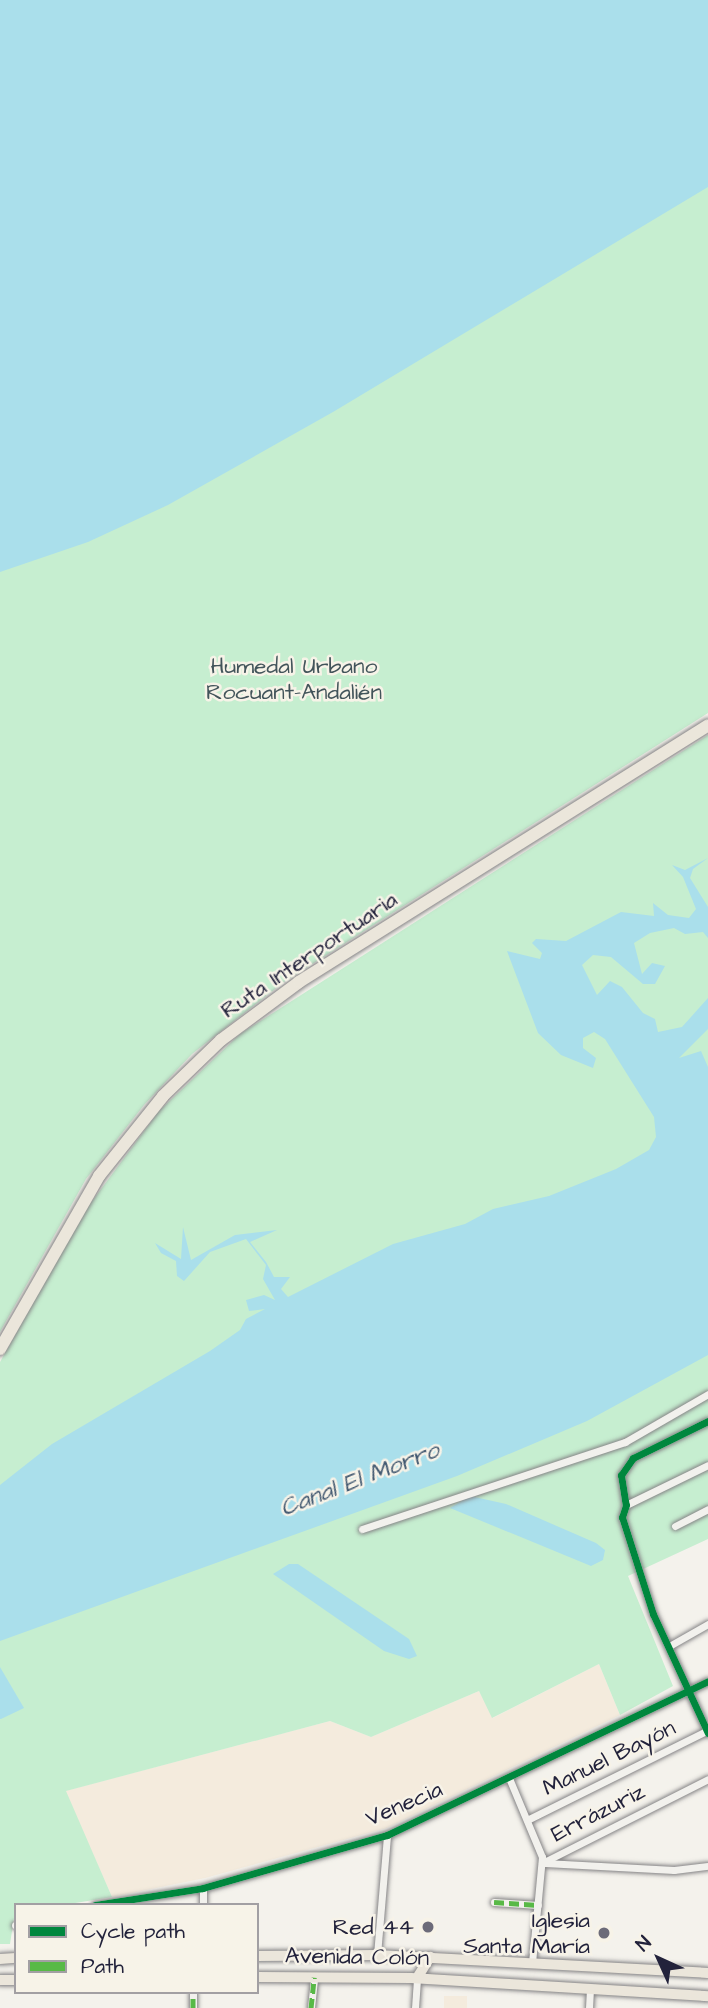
<!DOCTYPE html>
<html>
<head>
<meta charset="utf-8">
<style>
	body { margin:0 }
	#map { position:relative; width:708px; height:2008px; overflow:hidden; background:#f4f2ec; font-family:"Architects Daughter",sans-serif }
	div>[style] { position:absolute }
	.built>* { inset:0; background:#f4ebdd; transform-origin:0 0 }
	.green>* { inset:0; background:#c6eed0 }
	.water>* { inset:0; background:#aadfeb }
	.roads { filter:drop-shadow(0 0 2px #858486) drop-shadow(0 0 2px #858486) }
	.minor>* { height:7px; margin:-3.5px; padding:0 3.5px; transform-origin:3.5px; border-radius:3.5px; background:#f2f1ed }
	.primary>* { height:10px; margin:-5px; padding:0 5px; transform-origin:5px; border-radius:5px; background:#ebe6db }
	.trunk>* { height:12px; margin:-6px; padding:0 6px; transform-origin:6px; border-radius:6px; background:#ebe6db }
	.quiet>* { height:5px; margin-top:-2.5px; transform-origin:0; background:repeating-linear-gradient(90deg,#58b947 0 10px,transparent 0 15px) }
	.cycleway>* { height:7px; margin:-3.5px; padding:0 3.5px; transform-origin:3.5px; border-radius:3.5px; background:#00873e }
	.dots>* { width:19px; height:19px; translate:-50% -50%; box-sizing:border-box; border:4px solid #f7f3e8; border-radius:50% }
	span { translate:-50% -50%; white-space:nowrap; text-align:center; line-height:1.15; -webkit-text-stroke:5px #f7f3e8; paint-order:stroke }
	.park-label { font-size:23px; color:#42545a }
	.street-label { font-size:23px; color:#22223b }
	.poi-label { font-size:23px; color:#22223b }
	.right { translate:-100% -50%; text-align:right }
	.water-label { font-size:24px; color:#415870; font-style:italic }
	.legend { position:absolute; left:14px; top:1903px; width:245px; height:91px; box-sizing:border-box; background:#f7f3e8; border:2px solid #a29fa3; margin:0; padding:9px 12px; list-style:none; font-size:21px; color:#22223b }
	.legend li { display:flex; align-items:center; gap:14px; height:35px }
	.legend b { width:35px; border:2px solid #a29fa3 }
	.north { position:absolute; left:624px; top:1924px; width:70px; height:70px; -webkit-text-stroke:5px #f7f3e8; paint-order:stroke; rotate:315deg; font-size:19px; font-weight:700; line-height:28px; text-align:center; color:#22223b }
	.north::after { content:''; display:block; margin:auto; width:24px; height:32px; background:#22223b; clip-path:polygon(50% 0,100% 100%,50% 72%,0 100%) }
</style>
</head>
<body>
<div id="map">
	<div class="built">
		<i style="clip-path:polygon(599px 1664px,620px 1715px,387px 1828px,205px 1878px,112px 1897px,65px 1791px,330px 1721px,371px 1737px,479px 1691px,493px 1718px)"></i>
		<i style="left:444px;top:1996px;width:23px;height:12px"></i>
	</div>
	<div class="green">
		<i style="clip-path:polygon(708px 135px,708px 713px,284px 982px,192px 1054px,144px 1105px,86px 1179px,0 1332px,0 516px)"></i>
		<i style="clip-path:polygon(708px 735px,708px 1539px,628px 1576px,673px 1686px,620px 1715px,599px 1664px,492px 1718px,479px 1691px,371px 1737px,330px 1721px,66px 1791px,112px 1897px,63px 1905px,16px 1905px,10px 1944px,0 1944px,0 1362px,84px 1212px,159px 1111px,240px 1034px)"></i>
	</div>
	<div class="water">
		<i style="clip-path:polygon(0 0,708px 0,708px 187px,333px 412px,168px 505px,88px 542px,0 572px)"></i>
		<i style="clip-path:polygon(708px 858px,693px 869px,690px 878px,708px 907px,708px 938px,703px 932px,685px 934px,674px 928px,650px 933px,634px 943px,642px 974px,652px 963px,665px 966px,655px 984px,643px 984px,611px 957px,593px 955px,582px 965px,597px 995px,610px 981px,622px 987px,643px 1013px,655px 1019px,658px 1032px,682px 1027px,708px 998px,708px 1029px,679px 1058px,701px 1051px,708px 1067px,708px 1355px,587px 1421px,457px 1476px,0 1641px,0 1485px,52px 1444px,210px 1351px,240px 1330px,246px 1319px,265px 1309px,249px 1311px,246px 1300px,264px 1295px,275px 1300px,263px 1279px,266px 1265px,246px 1239px,210px 1252px,184px 1281px,177px 1276px,176px 1261px,161px 1253px,155px 1243px,181px 1259px,183px 1227px,191px 1260px,235px 1235px,277px 1230px,250px 1242px,266px 1262px,274px 1277px,290px 1277px,281px 1289px,288px 1297px,393px 1244px,465px 1224px,493px 1209px,549px 1196px,616px 1169px,649px 1150px,656px 1137px,654px 1117px,605px 1039px,594px 1032px,583px 1038px,583px 1048px,596px 1058px,593px 1068px,561px 1055px,538px 1033px,507px 951px,540px 959px,542px 953px,532px 943px,536px 939px,566px 941px,621px 912px,654px 916px,653px 903px,668px 915px,689px 918px,696px 909px,683px 877px,672px 865px,685px 870px)"></i>
		<i style="clip-path:polygon(470px 1496px,506px 1504px,596px 1543px,605px 1550px,603px 1560px,591px 1566px,450px 1508px)"></i>
		<i style="clip-path:polygon(289px 1564px,298px 1564px,409px 1639px,417px 1656px,409px 1659px,384px 1651px,273px 1574px)"></i>
		<i style="clip-path:polygon(0 1667px,24px 1708px,1px 1719px,0 1719px)"></i>
	</div>
	<div class="roads">
		<div class="minor">
			<i style="left:708px;top:1421px;width:84px;rotate:153.7deg"></i>
			<i style="left:633px;top:1458px;width:21px;rotate:125deg"></i>
			<i style="left:621px;top:1475px;width:30px;rotate:81deg"></i>
			<i style="left:626px;top:1505px;width:13px;rotate:108deg"></i>
			<i style="left:622px;top:1517px;width:102px;rotate:72.3deg"></i>
			<i style="left:653px;top:1614px;width:131px;rotate:65.2deg"></i>
			<i style="left:626px;top:1505px;width:91px;rotate:-26deg"></i>
			<i style="left:675px;top:1526px;width:37px;rotate:-27deg"></i>
			<i style="left:362px;top:1529px;width:277px;rotate:-18.3deg"></i>
			<i style="left:625px;top:1442px;width:96px;rotate:-30deg"></i>
			<i style="left:671px;top:1645px;width:43px;rotate:-29.6deg"></i>
			<i style="left:509px;top:1778px;width:86px;rotate:67.3deg"></i>
			<i style="left:542px;top:1857px;width:106px;rotate:95.4deg"></i>
			<i style="left:527px;top:1820px;width:202px;rotate:-26.4deg"></i>
			<i style="left:542px;top:1863px;width:186px;rotate:-26.8deg"></i>
			<i style="left:545px;top:1863px;width:129px;rotate:3.1deg"></i>
			<i style="left:674px;top:1870px;width:34px;rotate:-7deg"></i>
			<i style="left:203px;top:1888px;width:17px;rotate:90deg"></i>
			<i style="left:494px;top:1902px;width:44px;rotate:3.9deg"></i>
			<i style="left:95px;top:1905px;width:109px;rotate:-8.9deg"></i>
			<i style="left:203px;top:1888px;width:191px;rotate:-16.1deg"></i>
			<i style="left:387px;top:1835px;width:356px;rotate:-25.6deg"></i>
			<i style="left:15px;top:1925px;width:1px"></i>
			<i style="left:377px;top:1955px;width:120px;rotate:-85.2deg"></i>
			<i style="left:193px;top:2008px;width:16px;rotate:-90deg"></i>
			<i style="left:311px;top:2008px;width:31px;rotate:-84deg"></i>
			<i style="left:415px;top:2008px;width:30px;rotate:-86deg"></i>
			<i style="left:589px;top:2008px;width:20px;rotate:-87deg"></i>
		</div>
		<div class="primary">
			<i style="left:257px;top:1956px;width:120px;rotate:-0.5deg"></i>
			<i style="left:377px;top:1955px;width:331px;rotate:3.1deg"></i>
			<i style="left:0;top:1959px;width:16px;rotate:-4deg"></i>
			<i style="left:257px;top:1977px;width:154px;rotate:0.4deg"></i>
			<i style="left:411px;top:1978px;width:298px;rotate:3.5deg"></i>
			<i style="left:417px;top:1978px;width:25px;rotate:-58deg"></i>
			<i style="left:0;top:1980px;width:16px"></i>
		</div>
		<div class="trunk">
			<i style="left:0;top:1349px;width:199px;rotate:-60.2deg"></i>
			<i style="left:99px;top:1176px;width:102px;rotate:-51.3deg"></i>
			<i style="left:163px;top:1096px;width:81px;rotate:-44deg"></i>
			<i style="left:221px;top:1040px;width:97px;rotate:-36.6deg"></i>
			<i style="left:299px;top:982px;width:483px;rotate:-32.1deg"></i>
		</div>
	</div>
	<div class="quiet">
		<i style="left:494px;top:1902px;width:44px;rotate:3.9deg"></i>
		<i style="left:193px;top:2008px;width:16px;rotate:-90deg"></i>
		<i style="left:311px;top:2008px;width:31px;rotate:-84deg"></i>
	</div>
	<div class="cycleway">
		<i style="left:708px;top:1421px;width:84px;rotate:153.7deg"></i>
		<i style="left:633px;top:1458px;width:21px;rotate:125deg"></i>
		<i style="left:621px;top:1475px;width:30px;rotate:81deg"></i>
		<i style="left:626px;top:1505px;width:13px;rotate:108deg"></i>
		<i style="left:622px;top:1517px;width:102px;rotate:72.3deg"></i>
		<i style="left:653px;top:1614px;width:131px;rotate:65.2deg"></i>
		<i style="left:95px;top:1905px;width:109px;rotate:-8.9deg"></i>
		<i style="left:203px;top:1888px;width:191px;rotate:-16.1deg"></i>
		<i style="left:387px;top:1835px;width:356px;rotate:-25.6deg"></i>
	</div>
	<div class="dots">
		<i style="left:428px;top:1927px;background:#6c6b79"></i>
		<i style="left:604px;top:1933px;background:#6c6b79"></i>
	</div>
	<div class="park-label">
		<span style="left:294px;top:679px">Humedal Urbano<br>Rocuant-Andalién</span>
	</div>
	<div class="street-label">
		<span style="left:309px;top:955px;rotate:-34deg">Ruta Interportuaria</span>
		<span style="left:609px;top:1758px;rotate:-26deg">Manuel Bayón</span>
		<span style="left:404px;top:1804px;rotate:-23deg">Venecia</span>
		<span style="left:598px;top:1813px;rotate:-27deg">Errázuriz</span>
		<span style="left:357px;top:1957px;rotate:1deg">Avenida Colón</span>
	</div>
	<div class="poi-label">
		<span class="right" style="left:590px;top:1933px">Iglesia<br>Santa María</span>
		<span class="right" style="left:414px;top:1927px">Red 44</span>
	</div>
	<div class="water-label">
		<span style="left:360px;top:1480px;rotate:-21deg">Canal El Morro</span>
	</div>
	<ul class="legend">
	<li><b style="height:9px;background:#00873e"></b>Cycle path</li>
	<li><b style="height:9px;background:#58b947"></b>Path</li>
	</ul>
	<div class="north">N</div>
</div>
</body>
</html>
